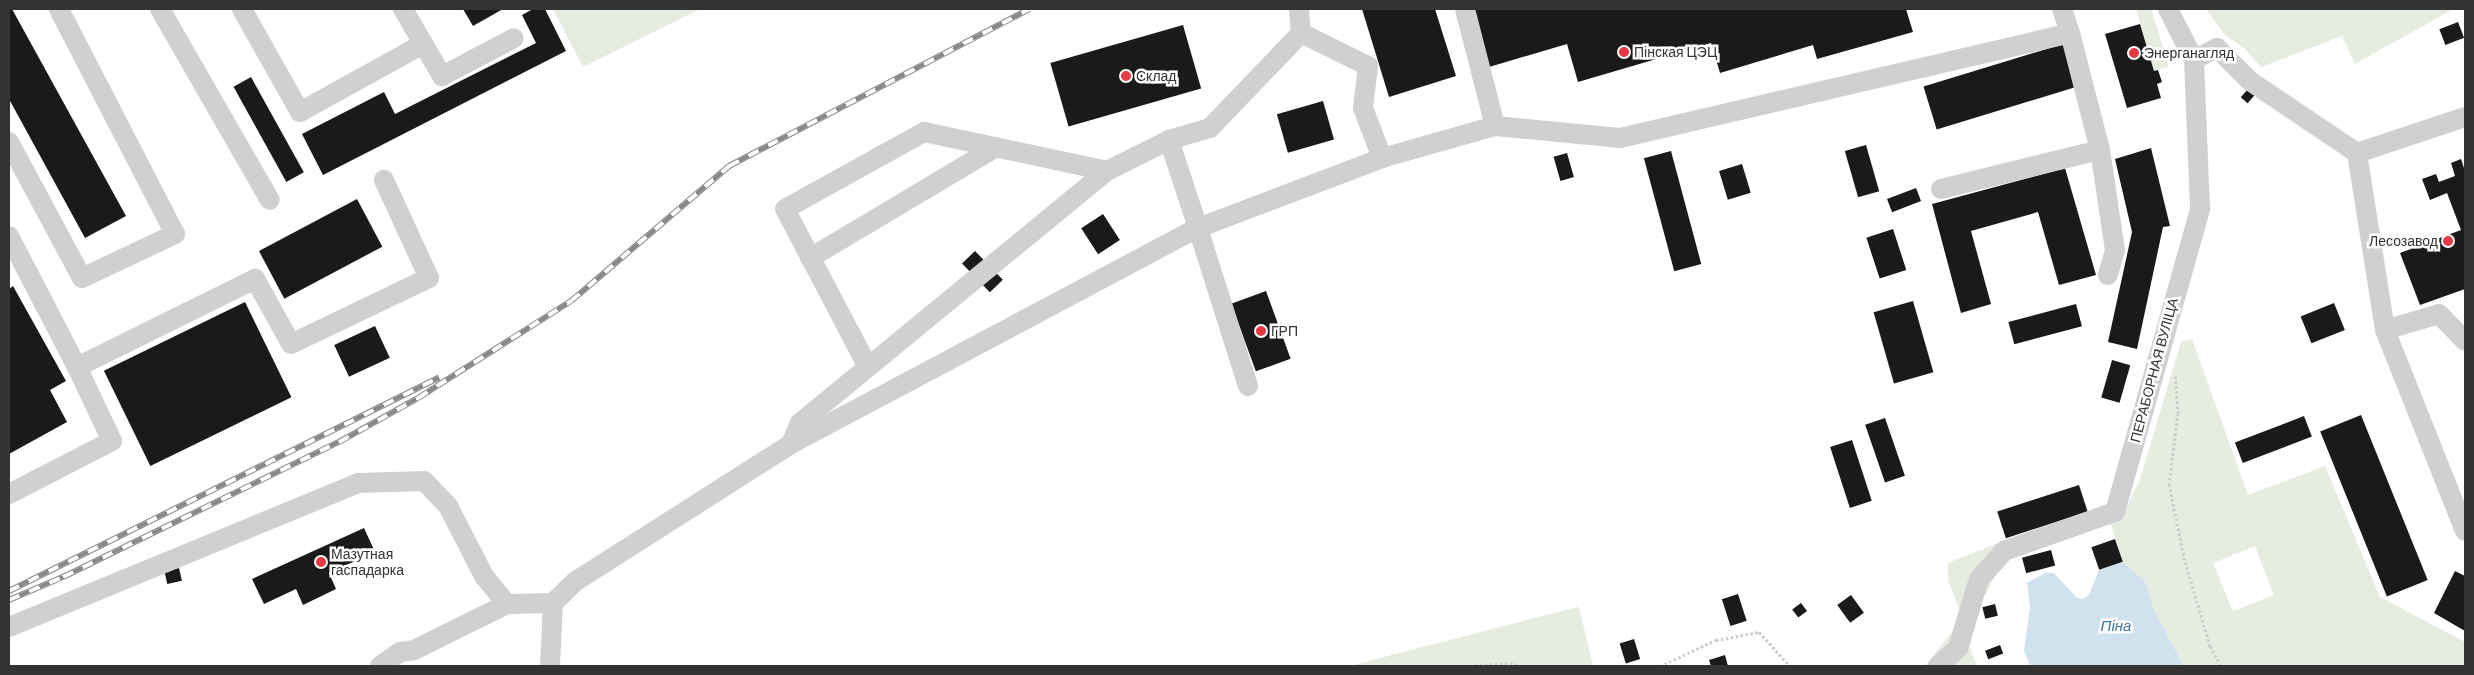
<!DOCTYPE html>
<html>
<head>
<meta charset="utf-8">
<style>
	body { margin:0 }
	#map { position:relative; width:2474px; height:675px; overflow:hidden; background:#fff; font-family:Barlow,sans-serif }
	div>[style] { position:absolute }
	.green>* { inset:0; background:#e6ecdf }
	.water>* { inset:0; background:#cfe2ee }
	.building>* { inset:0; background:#1a1a1a; transform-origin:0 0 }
	.path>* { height:3px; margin-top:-1.5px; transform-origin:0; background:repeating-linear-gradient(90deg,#cdcdcd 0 2.5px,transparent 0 5px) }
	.minor>* { height:20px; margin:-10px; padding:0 10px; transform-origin:10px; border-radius:10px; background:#d0d0d0 }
	.rail>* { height:5.5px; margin-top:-2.75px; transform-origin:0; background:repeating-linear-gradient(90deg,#fff 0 11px,#888 0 22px); box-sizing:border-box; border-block:1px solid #888 }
	.dots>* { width:14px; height:14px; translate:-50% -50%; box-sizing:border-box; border:2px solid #fff; border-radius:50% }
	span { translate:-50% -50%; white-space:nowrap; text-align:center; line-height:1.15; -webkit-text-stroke:5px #fff; paint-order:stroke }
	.poi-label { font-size:14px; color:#333 }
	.left { translate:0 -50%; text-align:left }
	.right { translate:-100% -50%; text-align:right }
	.street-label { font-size:14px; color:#333 }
	.water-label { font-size:15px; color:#3f7597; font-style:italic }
	.frame { position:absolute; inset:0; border:10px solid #333; pointer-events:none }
</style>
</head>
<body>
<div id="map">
	<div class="green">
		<i style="clip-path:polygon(553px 9px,700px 9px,583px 67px)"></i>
		<i style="clip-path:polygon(2136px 9px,2151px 9px,2169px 66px,2154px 71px)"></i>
		<i style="clip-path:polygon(2206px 9px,2449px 9px,2450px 11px,2355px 64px,2342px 36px,2261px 67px,2245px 49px,2224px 34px)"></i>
		<i style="clip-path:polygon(evenodd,2192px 339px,2248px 495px,2325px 466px,2380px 597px,2465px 642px,2465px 666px,2184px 666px,2155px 612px,2145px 581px,2123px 562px,2111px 525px,2125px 511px,2140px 479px,2181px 342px,2192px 339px,2255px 546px,2274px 595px,2233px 611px,2213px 563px,2255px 546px)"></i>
		<i style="clip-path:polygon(2006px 540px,2007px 554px,1978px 608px,1970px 648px,1977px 666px,1925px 666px,1956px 627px,1960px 610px,1948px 581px,1948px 563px)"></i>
		<i style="clip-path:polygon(1579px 607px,1593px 666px,1349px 666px,1569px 609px)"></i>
	</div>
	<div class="water">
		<i style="clip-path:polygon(2123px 562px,2145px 581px,2155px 612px,2184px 666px,2030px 666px,2024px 651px,2030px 607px,2027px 583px,2045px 573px,2054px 573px,2077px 598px,2083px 599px,2089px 595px,2099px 570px)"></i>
	</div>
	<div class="building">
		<i style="clip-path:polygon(9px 9px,12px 9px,126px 216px,85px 238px,9px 99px)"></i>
		<i style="clip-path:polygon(463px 9px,503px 9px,473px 26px)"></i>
		<i style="clip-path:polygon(533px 9px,545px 9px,566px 51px,323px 175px,302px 134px,384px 92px,395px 114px,536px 43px,522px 15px)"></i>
		<i style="clip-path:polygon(1362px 9px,1435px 9px,1456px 76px,1389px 97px)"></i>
		<i style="clip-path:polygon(1461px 9px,1906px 9px,1913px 32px,1817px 59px,1813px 45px,1720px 73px,1711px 43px,1578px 82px,1567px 44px,1479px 70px)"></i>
		<i style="left:2458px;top:22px;width:17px;height:20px;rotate:69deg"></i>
		<i style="clip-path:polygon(2140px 24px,2154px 71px,2158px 70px,2162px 82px,2157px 84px,2161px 98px,2127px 108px,2105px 34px)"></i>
		<i style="left:1183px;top:25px;width:66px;height:138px;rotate:74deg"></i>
		<i style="left:2066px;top:43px;width:45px;height:149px;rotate:73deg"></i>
		<i style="left:251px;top:77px;width:109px;height:20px;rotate:61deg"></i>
		<i style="left:2248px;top:89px;width:9px;height:11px;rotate:41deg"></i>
		<i style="left:1323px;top:101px;width:40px;height:48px;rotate:74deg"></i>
		<i style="left:1866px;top:145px;width:48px;height:22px;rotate:74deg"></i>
		<i style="clip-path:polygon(2151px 148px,2170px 226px,2163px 227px,2137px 349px,2108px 342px,2132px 232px,2115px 159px)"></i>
		<i style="left:1671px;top:151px;width:117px;height:28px;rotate:75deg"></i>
		<i style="left:1567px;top:153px;width:25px;height:14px;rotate:74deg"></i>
		<i style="clip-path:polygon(2461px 159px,2465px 171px,2465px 289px,2420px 305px,2400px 253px,2461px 230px,2447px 193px,2430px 200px,2422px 179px,2436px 174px,2439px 182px,2455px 176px,2451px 163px)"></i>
		<i style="left:1742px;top:164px;width:30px;height:24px;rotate:73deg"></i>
		<i style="clip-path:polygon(2065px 168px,2096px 275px,2059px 285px,2038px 212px,1971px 231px,1991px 304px,1961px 313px,1932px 204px)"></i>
		<i style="left:1916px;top:188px;width:14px;height:31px;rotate:69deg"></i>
		<i style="left:357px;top:199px;width:54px;height:111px;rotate:62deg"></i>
		<i style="left:1103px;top:214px;width:31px;height:26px;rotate:57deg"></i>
		<i style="left:1893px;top:229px;width:43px;height:28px;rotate:72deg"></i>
		<i style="left:975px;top:251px;width:40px;height:18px;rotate:46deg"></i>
		<i style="clip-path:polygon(13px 286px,66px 381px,50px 390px,67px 422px,9px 454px,9px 289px)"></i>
		<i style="left:1266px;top:291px;width:72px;height:37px;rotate:70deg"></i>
		<i style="left:1913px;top:301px;width:74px;height:41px;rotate:74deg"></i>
		<i style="left:245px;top:302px;width:106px;height:157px;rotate:64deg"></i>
		<i style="left:2334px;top:303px;width:29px;height:36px;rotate:68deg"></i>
		<i style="left:2076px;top:304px;width:23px;height:70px;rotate:75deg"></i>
		<i style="left:375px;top:326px;width:35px;height:45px;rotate:65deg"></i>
		<i style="left:2112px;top:360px;width:19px;height:39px;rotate:16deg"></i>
		<i style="left:2361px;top:415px;width:178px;height:44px;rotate:68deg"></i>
		<i style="left:2304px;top:416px;width:22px;height:74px;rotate:69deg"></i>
		<i style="left:1885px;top:418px;width:61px;height:21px;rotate:71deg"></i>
		<i style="left:1852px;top:440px;width:64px;height:23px;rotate:72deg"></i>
		<i style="left:2079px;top:485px;width:28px;height:86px;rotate:72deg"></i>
		<i style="clip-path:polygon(364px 528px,375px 552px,329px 573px,336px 589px,303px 605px,296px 589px,264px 604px,252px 579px)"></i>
		<i style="left:2115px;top:539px;width:24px;height:25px;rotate:71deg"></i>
		<i style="left:2051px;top:550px;width:16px;height:30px;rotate:75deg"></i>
		<i style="left:179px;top:568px;width:13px;height:15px;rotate:77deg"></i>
		<i style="clip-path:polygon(2455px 571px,2465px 576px,2465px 631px,2434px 613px)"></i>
		<i style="left:1738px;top:594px;width:28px;height:17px;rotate:72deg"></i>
		<i style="left:1851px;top:595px;width:22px;height:17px;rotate:54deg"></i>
		<i style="left:1801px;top:603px;width:10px;height:11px;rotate:53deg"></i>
		<i style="left:1995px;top:604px;width:12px;height:13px;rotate:76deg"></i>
		<i style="left:1634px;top:639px;width:21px;height:15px;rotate:73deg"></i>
		<i style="left:2000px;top:645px;width:9px;height:16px;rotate:69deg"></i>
		<i style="clip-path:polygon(1725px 655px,1728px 666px,1711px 666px,1709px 660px)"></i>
	</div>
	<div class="path">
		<i style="left:2175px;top:376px;width:37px;rotate:85deg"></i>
		<i style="left:2178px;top:413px;width:72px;rotate:97.2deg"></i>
		<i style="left:2169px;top:484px;width:80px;rotate:78.4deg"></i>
		<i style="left:2185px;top:562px;width:88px;rotate:73.4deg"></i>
		<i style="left:2210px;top:646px;width:23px;rotate:61deg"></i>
		<i style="left:1465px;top:666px;width:45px;rotate:-3.8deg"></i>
		<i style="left:1510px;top:663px;width:9px;rotate:18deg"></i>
		<i style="left:1660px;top:666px;width:62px;rotate:-24.9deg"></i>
		<i style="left:1716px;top:640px;width:44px;rotate:-10.5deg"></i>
		<i style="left:1759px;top:632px;width:46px;rotate:47.6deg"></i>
	</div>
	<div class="minor">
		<i style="left:160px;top:9px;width:220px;rotate:60.1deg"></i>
		<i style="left:242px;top:9px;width:118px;rotate:60.6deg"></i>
		<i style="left:300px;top:112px;width:141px;rotate:-28.9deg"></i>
		<i style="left:403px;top:9px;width:78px;rotate:59.8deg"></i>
		<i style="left:442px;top:76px;width:81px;rotate:-27.8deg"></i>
		<i style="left:1301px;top:33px;width:75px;rotate:26.2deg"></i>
		<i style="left:1368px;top:66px;width:42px;rotate:96.8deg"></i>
		<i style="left:1363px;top:108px;width:53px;rotate:69.2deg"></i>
		<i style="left:1382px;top:158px;width:117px;rotate:-15.8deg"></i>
		<i style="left:1495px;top:126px;width:121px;rotate:-104.4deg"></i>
		<i style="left:2070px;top:33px;width:121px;rotate:75.6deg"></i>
		<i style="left:2100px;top:150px;width:101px;rotate:81.5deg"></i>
		<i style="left:2115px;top:250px;width:26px;rotate:106deg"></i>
		<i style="left:2194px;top:60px;width:26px;rotate:-28deg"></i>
		<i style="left:2217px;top:48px;width:47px;rotate:45deg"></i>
		<i style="left:2250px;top:81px;width:129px;rotate:33.9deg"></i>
		<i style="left:2357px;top:153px;width:179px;rotate:81deg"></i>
		<i style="left:2385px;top:330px;width:216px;rotate:68.3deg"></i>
		<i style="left:1495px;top:126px;width:126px;rotate:5.5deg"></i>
		<i style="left:1620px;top:138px;width:462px;rotate:-13.1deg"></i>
		<i style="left:2070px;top:33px;width:25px;rotate:-108deg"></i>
		<i style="left:9px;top:142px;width:154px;rotate:61.8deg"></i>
		<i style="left:82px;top:278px;width:103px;rotate:-25.3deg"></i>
		<i style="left:175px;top:234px;width:253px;rotate:-117.3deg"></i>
		<i style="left:2357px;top:153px;width:114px;rotate:-18.4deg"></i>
		<i style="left:1941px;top:189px;width:164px;rotate:-13.8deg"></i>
		<i style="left:9px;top:236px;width:148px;rotate:62.6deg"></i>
		<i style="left:810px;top:258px;width:217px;rotate:-30.8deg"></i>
		<i style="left:2385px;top:330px;width:56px;rotate:-16.5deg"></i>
		<i style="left:2439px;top:314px;width:37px;rotate:46deg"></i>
		<i style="left:868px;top:367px;width:178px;rotate:-117.7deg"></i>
		<i style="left:785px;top:209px;width:159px;rotate:-29deg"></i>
		<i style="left:924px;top:132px;width:187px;rotate:12deg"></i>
		<i style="left:1248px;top:386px;width:166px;rotate:-107.6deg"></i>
		<i style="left:1198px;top:228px;width:197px;rotate:-20.8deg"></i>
		<i style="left:791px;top:444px;width:461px;rotate:-28deg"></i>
		<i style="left:1198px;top:228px;width:93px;rotate:-108.2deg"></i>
		<i style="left:9px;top:494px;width:116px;rotate:-27.2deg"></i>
		<i style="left:112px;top:441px;width:82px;rotate:-115.3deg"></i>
		<i style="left:77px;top:367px;width:199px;rotate:-26.3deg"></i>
		<i style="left:255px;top:279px;width:74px;rotate:61deg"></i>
		<i style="left:291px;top:344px;width:153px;rotate:-25.6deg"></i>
		<i style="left:429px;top:278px;width:108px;rotate:-114.7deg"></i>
		<i style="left:9px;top:627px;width:378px;rotate:-22.4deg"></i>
		<i style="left:358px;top:483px;width:66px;rotate:-1.7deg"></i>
		<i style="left:424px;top:481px;width:35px;rotate:46deg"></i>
		<i style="left:448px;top:506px;width:79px;rotate:62.8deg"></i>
		<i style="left:484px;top:576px;width:36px;rotate:51deg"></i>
		<i style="left:380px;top:666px;width:24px;rotate:-35deg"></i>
		<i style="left:400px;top:652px;width:14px;rotate:-8deg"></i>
		<i style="left:414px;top:650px;width:104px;rotate:-26.3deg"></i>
		<i style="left:507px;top:604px;width:46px;rotate:-1.2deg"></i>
		<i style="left:550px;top:666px;width:63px;rotate:-87.3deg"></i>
		<i style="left:553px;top:603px;width:32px;rotate:-44deg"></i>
		<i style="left:576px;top:581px;width:255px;rotate:-32.5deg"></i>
		<i style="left:791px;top:444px;width:23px;rotate:-67deg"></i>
		<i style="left:800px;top:423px;width:397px;rotate:-39.4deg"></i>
		<i style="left:1107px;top:171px;width:69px;rotate:-26.6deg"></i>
		<i style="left:1169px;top:140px;width:43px;rotate:-16.3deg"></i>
		<i style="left:1210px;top:128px;width:132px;rotate:-46.2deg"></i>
		<i style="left:1301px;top:33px;width:24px;rotate:-95deg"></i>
		<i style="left:1938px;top:666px;width:27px;rotate:-42deg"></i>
		<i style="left:1958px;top:648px;width:72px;rotate:-73.1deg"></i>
		<i style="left:1979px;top:579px;width:38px;rotate:-48deg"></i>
		<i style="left:2004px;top:551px;width:118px;rotate:-19.4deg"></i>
		<i style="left:2115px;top:512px;width:315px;rotate:-74.3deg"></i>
		<i style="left:2200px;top:209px;width:149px;rotate:-92.3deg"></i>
		<i style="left:2194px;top:60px;width:57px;rotate:-117deg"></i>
	</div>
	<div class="rail">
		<i style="left:9px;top:591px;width:480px;rotate:-26.4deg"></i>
		<i style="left:9px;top:600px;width:59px;rotate:-23.1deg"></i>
		<i style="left:63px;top:577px;width:307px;rotate:-26.1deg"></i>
		<i style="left:339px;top:442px;width:90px;rotate:-29.1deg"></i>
		<i style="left:418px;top:398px;width:181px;rotate:-32.4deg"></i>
		<i style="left:571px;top:301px;width:208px;rotate:-40.5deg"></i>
		<i style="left:729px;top:166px;width:339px;rotate:-27.6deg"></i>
	</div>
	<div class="dots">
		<i style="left:1624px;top:52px;background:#e63946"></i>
		<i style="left:2134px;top:53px;background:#e63946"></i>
		<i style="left:1126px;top:76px;background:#e63946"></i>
		<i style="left:2448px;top:241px;background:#e63946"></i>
		<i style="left:1261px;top:331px;background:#e63946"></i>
		<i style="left:321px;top:562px;background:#e63946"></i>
	</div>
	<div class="poi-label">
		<span class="left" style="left:1634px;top:52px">Пінская ЦЭЦ</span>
		<span class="left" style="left:2144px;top:53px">Энерганагляд</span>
		<span class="left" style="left:1136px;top:76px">Склад</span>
		<span class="right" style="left:2438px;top:241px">Лесозавод</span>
		<span class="left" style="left:1271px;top:331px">ГРП</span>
		<span class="left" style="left:331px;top:562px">Мазутная<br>гаспадарка</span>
	</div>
	<div class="street-label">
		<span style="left:2154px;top:370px;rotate:-75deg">ПЕРАБОРНАЯ ВУЛІЦА</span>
	</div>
	<div class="water-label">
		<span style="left:2116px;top:626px">Піна</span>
	</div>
	<div class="frame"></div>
</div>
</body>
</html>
